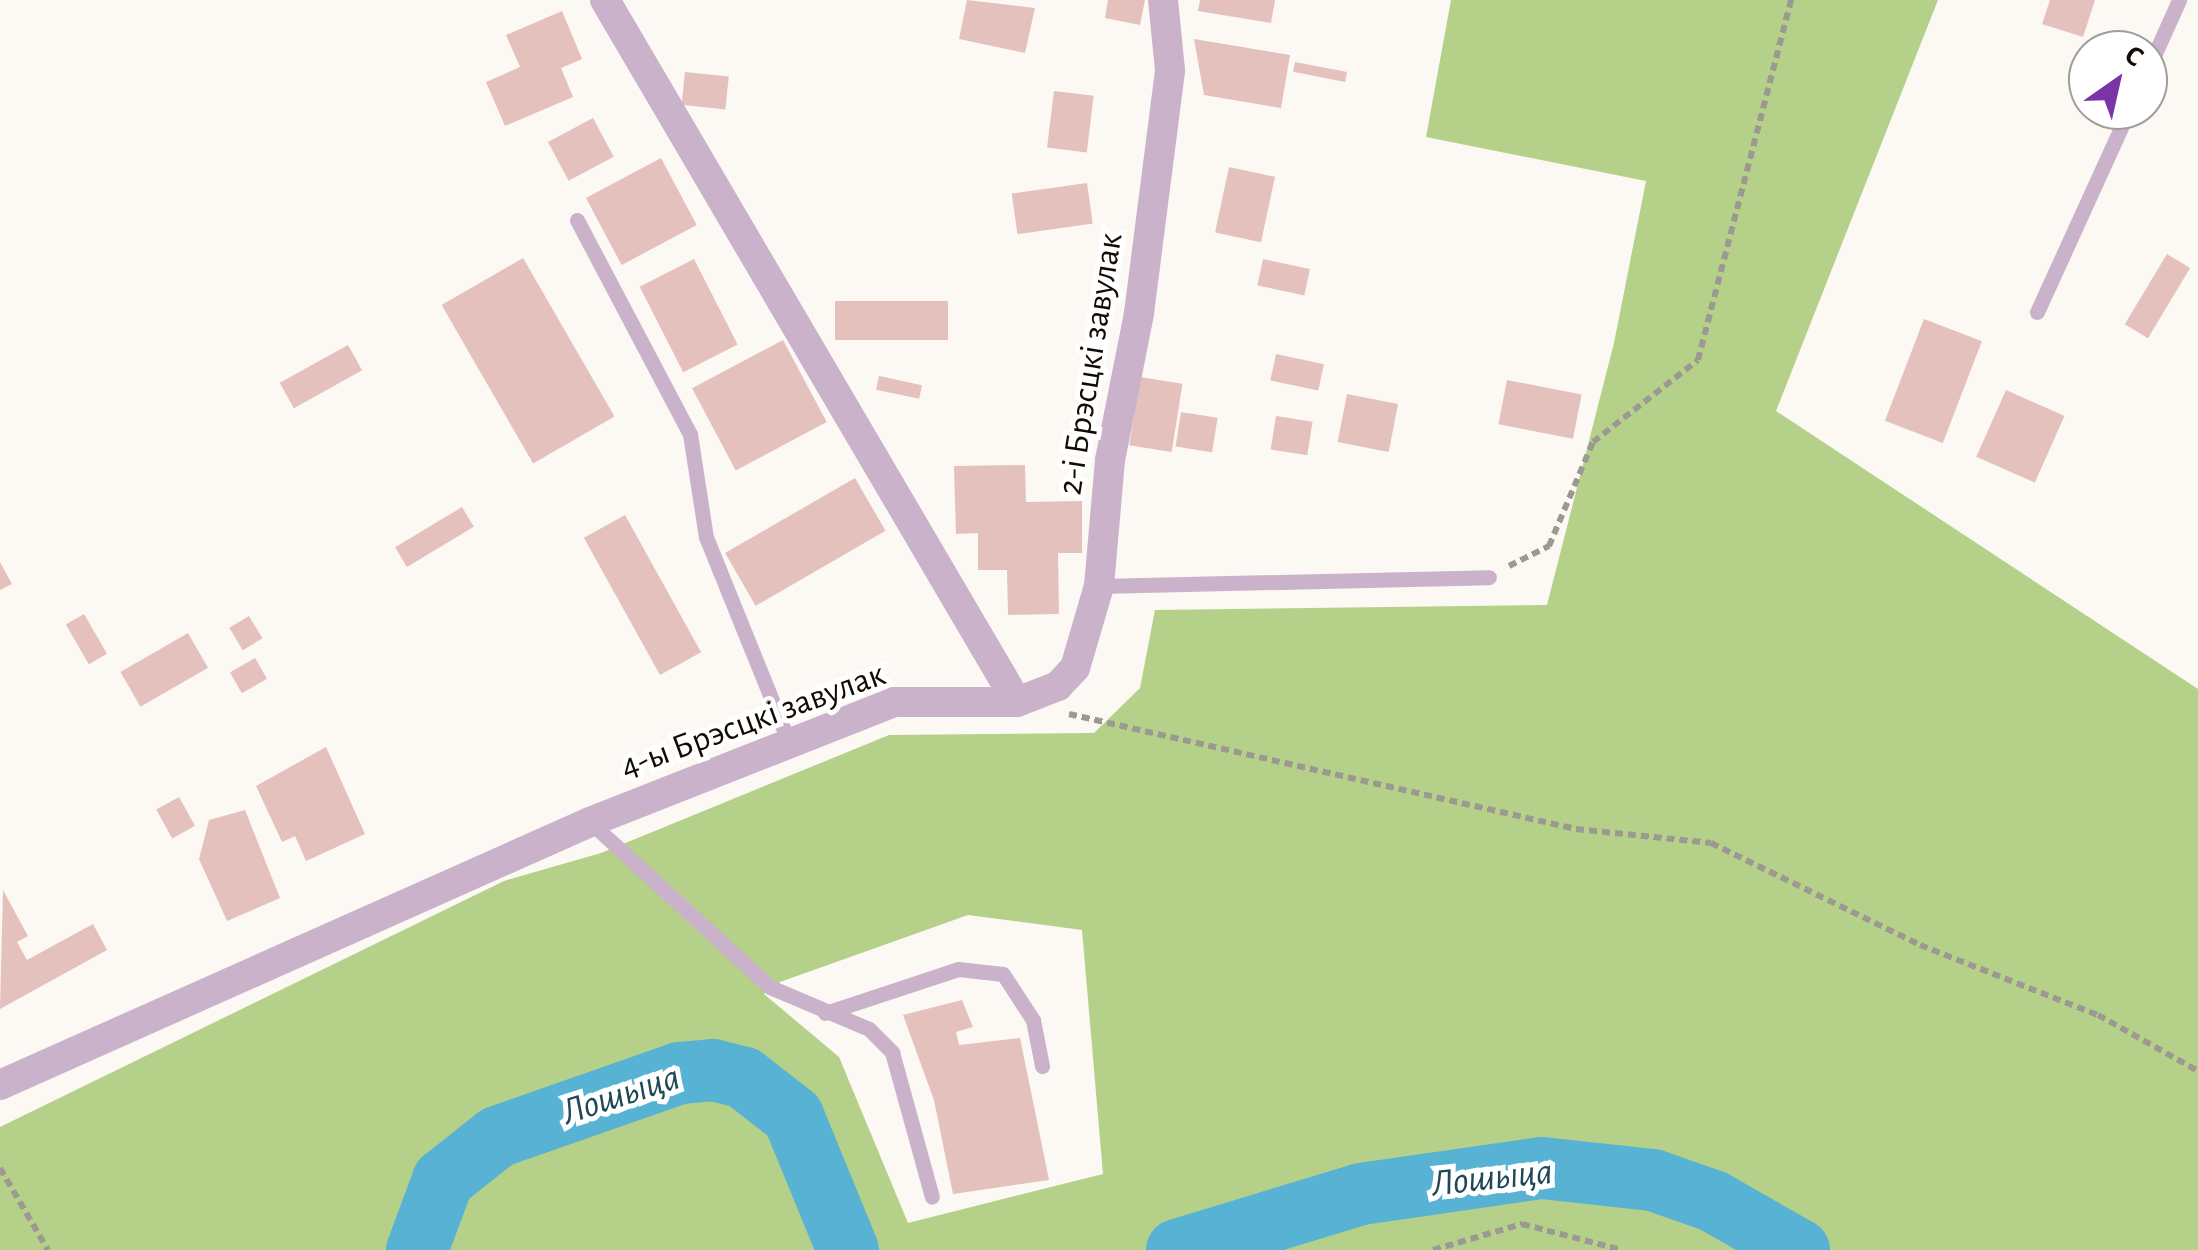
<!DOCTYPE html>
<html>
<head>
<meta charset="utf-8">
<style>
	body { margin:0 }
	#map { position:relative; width:2198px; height:1250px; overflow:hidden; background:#fcf8f3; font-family:"Alegreya Sans",sans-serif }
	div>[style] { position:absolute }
	.forest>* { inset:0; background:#b5d089 }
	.river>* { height:62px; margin:-31px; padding:0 31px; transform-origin:31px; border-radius:31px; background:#57b2d3 }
	.building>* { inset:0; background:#e4c1bc; transform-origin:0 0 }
	.path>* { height:6px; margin-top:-3px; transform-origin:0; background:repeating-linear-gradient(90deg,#9d9892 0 8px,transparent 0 13px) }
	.lane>* { height:15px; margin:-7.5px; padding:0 7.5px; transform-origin:7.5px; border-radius:7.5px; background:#cab2cb }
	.street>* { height:30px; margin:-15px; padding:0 15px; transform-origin:15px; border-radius:15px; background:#cab2cb }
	span { translate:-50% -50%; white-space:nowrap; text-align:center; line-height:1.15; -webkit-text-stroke:10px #fff; paint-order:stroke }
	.street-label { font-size:35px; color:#120b04 }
	.water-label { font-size:38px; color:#1f4856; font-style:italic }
	.north { position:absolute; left:2068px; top:30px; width:100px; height:100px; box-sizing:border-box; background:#fff; border:2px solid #a09d9b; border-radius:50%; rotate:34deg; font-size:28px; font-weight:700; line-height:40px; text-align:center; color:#120b04 }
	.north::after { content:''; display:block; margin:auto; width:35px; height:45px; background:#7b34a8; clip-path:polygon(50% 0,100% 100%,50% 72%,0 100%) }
</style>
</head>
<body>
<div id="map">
	<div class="forest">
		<i style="clip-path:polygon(evenodd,1451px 0,1938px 0,1776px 411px,2198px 689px,2198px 1250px,0 1250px,0 1127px,504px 881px,601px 853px,889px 735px,1094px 733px,1140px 688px,1155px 610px,1547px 605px,1614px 343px,1646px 181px,1426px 137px,1451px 0,968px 915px,1082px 930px,1103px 1174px,908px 1223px,839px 1057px,764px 994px,780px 982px,968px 915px)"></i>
	</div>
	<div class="river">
		<i style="left:417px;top:1250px;width:75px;rotate:-69.6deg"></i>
		<i style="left:443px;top:1180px;width:69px;rotate:-38.5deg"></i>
		<i style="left:497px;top:1137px;width:194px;rotate:-19.3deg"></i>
		<i style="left:680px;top:1073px;width:33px;rotate:-5deg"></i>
		<i style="left:713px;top:1070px;width:32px;rotate:14deg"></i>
		<i style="left:744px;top:1078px;width:62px;rotate:37.8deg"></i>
		<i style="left:793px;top:1116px;width:145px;rotate:67.7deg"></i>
		<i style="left:1177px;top:1250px;width:192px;rotate:-16.9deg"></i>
		<i style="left:1361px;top:1194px;width:183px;rotate:-8.2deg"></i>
		<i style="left:1542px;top:1168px;width:112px;rotate:6.2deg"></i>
		<i style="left:1653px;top:1180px;width:64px;rotate:19.3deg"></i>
		<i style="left:1713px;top:1201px;width:99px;rotate:29.7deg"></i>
	</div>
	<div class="building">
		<i style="clip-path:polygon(967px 0,1035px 8px,1025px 53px,959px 39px)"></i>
		<i style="clip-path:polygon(1108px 0,1145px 0,1140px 25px,1105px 18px)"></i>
		<i style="clip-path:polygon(1200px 0,1275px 0,1271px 23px,1198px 11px)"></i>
		<i style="clip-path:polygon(2050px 0,2095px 0,2083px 37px,2042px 24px)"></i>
		<i style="clip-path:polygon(562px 11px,582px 59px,561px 68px,573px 97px,505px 126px,486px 82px,520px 67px,506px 35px)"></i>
		<i style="clip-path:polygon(1194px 39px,1290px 55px,1281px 108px,1204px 95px)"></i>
		<i style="left:1295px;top:62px;width:53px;height:10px;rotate:11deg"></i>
		<i style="left:685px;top:72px;width:44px;height:33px;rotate:6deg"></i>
		<i style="left:1054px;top:91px;width:40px;height:57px;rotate:7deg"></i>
		<i style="left:593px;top:118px;width:44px;height:51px;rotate:62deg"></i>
		<i style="left:661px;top:158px;width:76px;height:85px;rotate:62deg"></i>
		<i style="left:1229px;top:167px;width:47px;height:67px;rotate:12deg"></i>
		<i style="left:1087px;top:183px;width:41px;height:76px;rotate:82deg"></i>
		<i style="left:2167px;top:254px;width:27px;height:82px;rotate:31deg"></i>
		<i style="left:523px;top:258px;width:183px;height:94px;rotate:60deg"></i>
		<i style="left:694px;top:259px;width:96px;height:61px;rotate:63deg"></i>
		<i style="left:1263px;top:259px;width:48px;height:27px;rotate:12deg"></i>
		<i style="left:835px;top:301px;width:113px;height:39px"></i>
		<i style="left:1924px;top:319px;width:62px;height:109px;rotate:21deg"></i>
		<i style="left:783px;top:340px;width:93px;height:103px;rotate:62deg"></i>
		<i style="left:348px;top:345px;width:29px;height:78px;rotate:61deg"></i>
		<i style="left:1276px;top:354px;width:49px;height:27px;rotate:12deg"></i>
		<i style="left:879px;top:376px;width:44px;height:14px;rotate:12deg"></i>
		<i style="left:1140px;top:377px;width:43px;height:69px;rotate:9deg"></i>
		<i style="left:1507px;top:380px;width:76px;height:45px;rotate:11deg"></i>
		<i style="left:2006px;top:390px;width:64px;height:73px;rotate:24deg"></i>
		<i style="left:1347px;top:394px;width:52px;height:49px;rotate:11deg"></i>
		<i style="left:1181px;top:412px;width:37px;height:35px;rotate:9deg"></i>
		<i style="left:1276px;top:416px;width:37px;height:34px;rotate:9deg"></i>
		<i style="clip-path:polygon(1025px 465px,1026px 502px,1082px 501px,1082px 553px,1058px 553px,1059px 614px,1008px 615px,1007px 570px,978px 570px,978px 533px,956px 534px,954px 466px)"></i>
		<i style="left:855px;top:478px;width:61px;height:150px;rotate:60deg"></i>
		<i style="left:462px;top:507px;width:23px;height:78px;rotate:59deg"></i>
		<i style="left:625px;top:515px;width:157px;height:47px;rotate:61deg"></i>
		<i style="clip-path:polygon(0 562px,12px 584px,0 590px)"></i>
		<i style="left:84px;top:614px;width:46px;height:21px;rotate:60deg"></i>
		<i style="left:249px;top:616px;width:26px;height:23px;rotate:59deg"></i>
		<i style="left:188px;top:633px;width:40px;height:78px;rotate:60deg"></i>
		<i style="left:255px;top:658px;width:24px;height:29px;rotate:60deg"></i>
		<i style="clip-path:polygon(326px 747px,365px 834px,306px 861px,295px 836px,282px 842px,256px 786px)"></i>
		<i style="left:179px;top:797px;width:33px;height:26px;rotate:61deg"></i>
		<i style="clip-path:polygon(245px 810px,280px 898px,227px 921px,199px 859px,209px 820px)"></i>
		<i style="clip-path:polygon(3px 890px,28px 936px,17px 942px,27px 960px,93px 924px,107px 950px,0 1009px)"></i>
		<i style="clip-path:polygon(962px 1000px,973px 1027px,956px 1032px,959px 1045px,1020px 1038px,1049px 1180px,953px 1194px,934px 1100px,903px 1015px)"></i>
	</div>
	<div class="path">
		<i style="left:1509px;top:566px;width:45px;rotate:-26.6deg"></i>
		<i style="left:1549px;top:546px;width:113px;rotate:-67.1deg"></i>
		<i style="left:1593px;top:442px;width:133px;rotate:-38deg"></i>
		<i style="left:1698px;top:360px;width:372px;rotate:-75.5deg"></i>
		<i style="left:1069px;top:714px;width:520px;rotate:12.78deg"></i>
		<i style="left:1576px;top:829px;width:136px;rotate:5.9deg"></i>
		<i style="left:1711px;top:843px;width:233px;rotate:26deg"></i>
		<i style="left:1920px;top:945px;width:191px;rotate:21.5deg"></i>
		<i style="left:2098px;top:1015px;width:115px;rotate:29.2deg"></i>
		<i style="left:0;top:1168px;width:95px;rotate:59.7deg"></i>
		<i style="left:1433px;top:1250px;width:93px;rotate:-16.3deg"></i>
		<i style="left:1522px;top:1224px;width:103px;rotate:14.6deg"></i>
	</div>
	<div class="lane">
		<i style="left:2148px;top:69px;width:76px;rotate:-65.8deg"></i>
		<i style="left:577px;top:220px;width:242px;rotate:62.2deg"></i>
		<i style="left:690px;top:434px;width:104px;rotate:81.2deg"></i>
		<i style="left:706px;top:537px;width:221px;rotate:68deg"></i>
		<i style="left:2037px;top:312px;width:222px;rotate:-65.5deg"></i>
		<i style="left:1099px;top:586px;width:390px;rotate:-1.3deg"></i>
		<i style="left:590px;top:822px;width:244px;rotate:42.5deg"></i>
		<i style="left:770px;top:987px;width:108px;rotate:23deg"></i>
		<i style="left:869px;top:1029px;width:33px;rotate:45deg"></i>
		<i style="left:892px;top:1052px;width:150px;rotate:74.6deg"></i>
		<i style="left:825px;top:1013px;width:140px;rotate:-18.3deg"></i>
		<i style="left:958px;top:969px;width:45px;rotate:6.3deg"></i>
		<i style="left:1003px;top:974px;width:55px;rotate:56.9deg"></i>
		<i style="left:1033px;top:1020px;width:47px;rotate:78.9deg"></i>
	</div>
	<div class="street">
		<i style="left:1017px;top:702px;width:44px;rotate:-21.3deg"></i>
		<i style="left:1058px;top:686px;width:25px;rotate:-47deg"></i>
		<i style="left:1075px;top:668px;width:85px;rotate:-73.7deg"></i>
		<i style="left:1099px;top:586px;width:126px;rotate:-85deg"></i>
		<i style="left:1110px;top:460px;width:150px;rotate:-78.8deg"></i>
		<i style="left:1139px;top:313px;width:245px;rotate:-82.7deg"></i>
		<i style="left:1170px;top:70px;width:70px;rotate:-95.7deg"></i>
		<i style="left:0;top:1085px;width:646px;rotate:-24.03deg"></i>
		<i style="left:590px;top:822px;width:327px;rotate:-21.5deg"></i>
		<i style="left:894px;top:702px;width:123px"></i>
		<i style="left:1017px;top:702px;width:814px;rotate:-120.41deg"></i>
	</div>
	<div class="street-label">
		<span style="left:1091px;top:364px;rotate:-81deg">2-і Брэсцкі завулак</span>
		<span style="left:753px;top:721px;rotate:-20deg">4-ы Брэсцкі завулак</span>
	</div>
	<div class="water-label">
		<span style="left:621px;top:1096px;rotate:-18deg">Лошыца</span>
		<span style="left:1492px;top:1179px;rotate:-6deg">Лошыца</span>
	</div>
	<div class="north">С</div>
</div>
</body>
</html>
